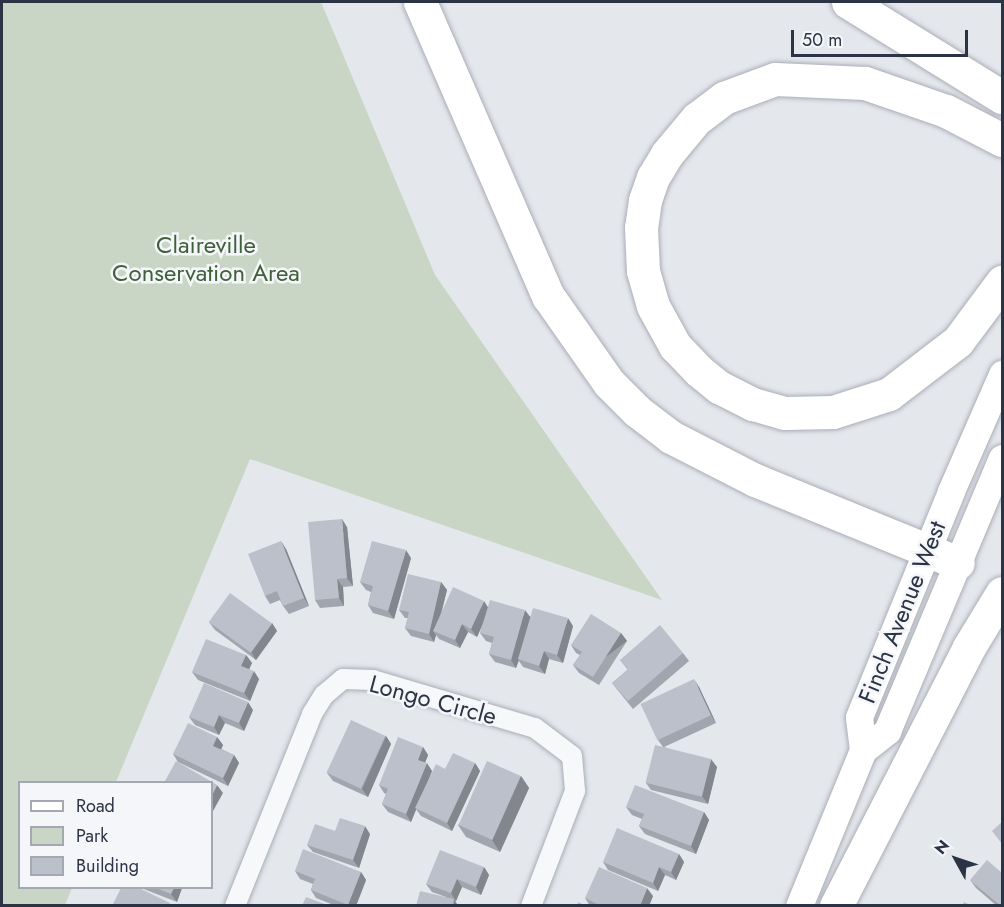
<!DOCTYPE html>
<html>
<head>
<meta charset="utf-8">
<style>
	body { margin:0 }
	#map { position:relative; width:1004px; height:907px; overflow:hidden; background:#e4e7ec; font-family:Jost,sans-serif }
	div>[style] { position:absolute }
	.green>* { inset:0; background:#c9d6c5 }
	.roads { filter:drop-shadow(0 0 2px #a9aeb7) drop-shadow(0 0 2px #a9aeb7) }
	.minor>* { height:20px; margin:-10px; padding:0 10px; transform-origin:10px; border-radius:10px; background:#f7f8fa }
	.secondary>* { height:27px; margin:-13.5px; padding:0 13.5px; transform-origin:13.5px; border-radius:13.5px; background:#fff }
	.motorway>* { height:33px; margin:-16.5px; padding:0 16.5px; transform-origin:16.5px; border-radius:16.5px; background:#fff }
	.wall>* { inset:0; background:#a1a5ae }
	.shaded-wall>* { inset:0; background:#83868d; transform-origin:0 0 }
	.building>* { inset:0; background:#bbc0ca; transform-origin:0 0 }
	span { translate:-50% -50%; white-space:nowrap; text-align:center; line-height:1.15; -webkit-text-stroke:5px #f4f6f9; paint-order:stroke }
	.park-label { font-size:24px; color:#3f6138 }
	.street-label { font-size:24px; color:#2b3445 }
	.frame { position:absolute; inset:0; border:3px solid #2b3445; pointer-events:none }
	.legend { position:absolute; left:18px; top:781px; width:195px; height:108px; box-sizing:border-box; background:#f4f6f9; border:2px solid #a4a8b1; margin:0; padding:8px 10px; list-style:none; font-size:18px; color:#2b3445 }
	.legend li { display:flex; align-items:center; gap:12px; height:30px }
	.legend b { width:30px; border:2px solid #a4a8b1 }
	.north { position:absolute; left:926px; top:829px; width:60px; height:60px; -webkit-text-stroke:4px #f4f6f9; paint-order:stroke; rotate:310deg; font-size:16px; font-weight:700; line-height:24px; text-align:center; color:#2b3445 }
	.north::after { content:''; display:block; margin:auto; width:21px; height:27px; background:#2b3445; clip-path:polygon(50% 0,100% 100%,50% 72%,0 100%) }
	.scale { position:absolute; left:791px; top:30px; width:177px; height:27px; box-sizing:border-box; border:3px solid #2b3445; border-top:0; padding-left:8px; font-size:18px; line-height:21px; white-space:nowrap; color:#2b3445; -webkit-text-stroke:4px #f4f6f9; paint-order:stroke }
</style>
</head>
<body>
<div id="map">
	<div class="green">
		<i style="clip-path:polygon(2px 2px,321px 2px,435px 275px,662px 600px,250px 459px,116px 782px,20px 782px,20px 888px,72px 888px,65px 905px,2px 905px)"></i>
	</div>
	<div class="roads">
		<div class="minor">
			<i style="left:235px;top:906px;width:207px;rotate:-68.1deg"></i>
			<i style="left:312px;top:714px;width:22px;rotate:-58deg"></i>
			<i style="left:324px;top:695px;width:25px;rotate:-40deg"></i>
			<i style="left:343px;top:679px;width:30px;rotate:2deg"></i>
			<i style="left:373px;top:680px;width:169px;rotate:16.5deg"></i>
			<i style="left:535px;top:728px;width:46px;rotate:37.1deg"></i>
			<i style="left:572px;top:756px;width:35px;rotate:85deg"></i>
			<i style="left:575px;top:791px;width:123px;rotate:110.9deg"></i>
		</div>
		<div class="secondary">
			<i style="left:863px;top:750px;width:31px;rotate:-38deg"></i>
			<i style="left:887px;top:731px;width:296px;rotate:-67.2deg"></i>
			<i style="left:799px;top:906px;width:169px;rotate:-67.7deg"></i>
			<i style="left:863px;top:750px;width:33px;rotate:-97deg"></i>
			<i style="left:859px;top:717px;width:244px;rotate:-67.8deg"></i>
			<i style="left:951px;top:491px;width:128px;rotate:-66.4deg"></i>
		</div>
		<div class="motorway">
			<i style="left:420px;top:2px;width:321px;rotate:66.5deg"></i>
			<i style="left:548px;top:296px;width:106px;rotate:55deg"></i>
			<i style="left:609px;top:383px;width:40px;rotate:45deg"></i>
			<i style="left:637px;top:411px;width:43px;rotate:37.4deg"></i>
			<i style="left:671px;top:437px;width:94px;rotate:27.1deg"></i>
			<i style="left:755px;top:480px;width:219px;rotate:22.2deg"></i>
			<i style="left:848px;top:2px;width:181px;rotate:31.7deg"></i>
			<i style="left:1002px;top:140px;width:63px;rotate:-152.6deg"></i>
			<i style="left:946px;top:111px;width:86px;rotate:-160.9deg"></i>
			<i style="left:865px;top:83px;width:90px;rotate:-177.5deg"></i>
			<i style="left:775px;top:79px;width:54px;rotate:159.6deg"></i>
			<i style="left:724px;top:98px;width:34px;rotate:143deg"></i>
			<i style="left:697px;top:118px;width:47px;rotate:129.8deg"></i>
			<i style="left:667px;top:154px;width:27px;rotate:121deg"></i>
			<i style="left:653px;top:177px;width:24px;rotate:109deg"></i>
			<i style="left:645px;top:200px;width:27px;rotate:98deg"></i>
			<i style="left:641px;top:227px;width:44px;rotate:87.4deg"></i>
			<i style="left:643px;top:271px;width:36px;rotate:74deg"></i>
			<i style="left:653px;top:306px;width:46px;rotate:61.2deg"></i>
			<i style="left:675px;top:346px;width:35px;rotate:46deg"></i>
			<i style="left:699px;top:371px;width:26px;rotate:39deg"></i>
			<i style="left:719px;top:387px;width:38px;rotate:27deg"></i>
			<i style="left:753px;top:404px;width:33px;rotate:16deg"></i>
			<i style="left:785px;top:413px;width:48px;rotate:-1.2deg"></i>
			<i style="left:833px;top:412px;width:59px;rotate:-17.8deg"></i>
			<i style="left:889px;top:394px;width:87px;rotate:-37.5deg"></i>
			<i style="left:958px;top:341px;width:74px;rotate:-53.3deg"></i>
			<i style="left:836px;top:906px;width:291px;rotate:-62.8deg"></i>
			<i style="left:969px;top:647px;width:63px;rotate:-58.6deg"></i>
		</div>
	</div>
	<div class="wall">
		<i style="clip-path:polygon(347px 527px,353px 586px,343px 587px,344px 606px,320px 608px,315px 600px)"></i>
		<i style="clip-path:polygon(286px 549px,309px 606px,289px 614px,283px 606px,280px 600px,270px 604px,265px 596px)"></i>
		<i style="clip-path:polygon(411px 558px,394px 619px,373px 613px,368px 605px,371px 592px,366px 590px,360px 582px)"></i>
		<i style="clip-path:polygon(441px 582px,447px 590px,441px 615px,488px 607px,573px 626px,563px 663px,549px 659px,545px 674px,523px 667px,519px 661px,516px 668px,495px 662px,489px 654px,492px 643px,486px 641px,480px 633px,484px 622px,477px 637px,468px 632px,460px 648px,439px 639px,436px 635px,434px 642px,411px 636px,405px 628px,408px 618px,405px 618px,399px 610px)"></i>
		<i style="clip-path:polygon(209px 622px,272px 623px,277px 631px,256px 660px,215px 630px)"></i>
		<i style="clip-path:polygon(621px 633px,627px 641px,599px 685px,579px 673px,573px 665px,580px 655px,576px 653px,571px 645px)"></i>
		<i style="clip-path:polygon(683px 653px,689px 661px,633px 709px,612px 683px,628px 670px,620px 660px)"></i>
		<i style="clip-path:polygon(246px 655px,252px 663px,249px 669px,259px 679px,250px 701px,198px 680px,192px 672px)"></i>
		<i style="clip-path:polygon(699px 687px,716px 723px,664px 747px,717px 767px,708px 804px,651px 790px,646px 783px,663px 747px,658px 740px)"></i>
		<i style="clip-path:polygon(253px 710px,244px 731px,225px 723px,219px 735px,195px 725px,189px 717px)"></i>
		<i style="clip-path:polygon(386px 736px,391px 744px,368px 797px,333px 781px,327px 773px)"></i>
		<i style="clip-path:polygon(217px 737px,223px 745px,221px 749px,234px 755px,239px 763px,228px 786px,178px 762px,173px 754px)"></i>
		<i style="clip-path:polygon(423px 747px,428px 755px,425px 763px,432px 771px,428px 782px,445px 769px,475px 763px,480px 771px,452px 831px,421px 816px,416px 809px,411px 822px,388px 812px,382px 804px,386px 794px,384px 793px,379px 785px)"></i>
		<i style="clip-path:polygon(521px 776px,529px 788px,500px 852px,466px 837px,458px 825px)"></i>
		<i style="clip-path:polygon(626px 807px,704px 812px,709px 820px,696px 854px,645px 834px,639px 826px,642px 819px,632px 815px)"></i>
		<i style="clip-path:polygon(335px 831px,370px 834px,359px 868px,313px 852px,307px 845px)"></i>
		<i style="clip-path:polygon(679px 854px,684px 862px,676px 880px,665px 875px,658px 891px,608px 870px,603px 862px)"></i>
		<i style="clip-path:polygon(484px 867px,489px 875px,481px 895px,462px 887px,456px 901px,455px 901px,458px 906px,416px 906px,446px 897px,432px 892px,426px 884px)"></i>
		<i style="clip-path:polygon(295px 871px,361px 872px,366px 880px,356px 906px,336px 906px,316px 898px,311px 890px,313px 884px,300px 879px)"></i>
		<i style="clip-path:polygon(970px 880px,1002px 906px,997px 906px,976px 888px)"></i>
		<i style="clip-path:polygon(141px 888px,182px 888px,177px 902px)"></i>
		<i style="clip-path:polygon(653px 896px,649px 906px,590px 906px,585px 898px)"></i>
	</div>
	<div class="shaded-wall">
		<i style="clip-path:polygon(342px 519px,347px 527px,353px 586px,347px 578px)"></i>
		<i style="clip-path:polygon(281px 541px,286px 549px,309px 606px,304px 598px)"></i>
		<i style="clip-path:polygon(406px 550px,411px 558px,394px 619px,388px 611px)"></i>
		<i style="clip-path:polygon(337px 579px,343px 587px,344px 606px,339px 598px)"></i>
		<i style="clip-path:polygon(441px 582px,447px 590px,436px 632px,433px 631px,436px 635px,434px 642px,429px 634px)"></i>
		<i style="clip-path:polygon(484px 601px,489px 609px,477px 637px,471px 629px)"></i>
		<i style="clip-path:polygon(525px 610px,531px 618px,516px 668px,511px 660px)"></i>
		<i style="clip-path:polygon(568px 618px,573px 626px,563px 663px,557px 655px)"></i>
		<i style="clip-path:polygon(272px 623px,277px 631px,256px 660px,251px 652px)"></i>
		<i style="clip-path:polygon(462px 624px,468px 632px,460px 648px,455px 640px)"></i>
		<i style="left:621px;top:633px;width:10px;height:52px;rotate:53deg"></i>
		<i style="clip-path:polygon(544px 651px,549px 659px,545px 674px,539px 666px)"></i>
		<i style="clip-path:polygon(246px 655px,252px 663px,247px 674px,241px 666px)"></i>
		<i style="clip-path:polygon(254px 671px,259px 679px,250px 701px,244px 693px)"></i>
		<i style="clip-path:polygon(694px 679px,699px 687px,716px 723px,711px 715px)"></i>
		<i style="clip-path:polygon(248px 702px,253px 710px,244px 731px,239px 723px)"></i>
		<i style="clip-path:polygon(219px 715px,225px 723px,219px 735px,214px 727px)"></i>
		<i style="clip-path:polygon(386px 736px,391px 744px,368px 797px,362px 789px)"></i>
		<i style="clip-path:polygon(217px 737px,223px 745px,219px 754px,213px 746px)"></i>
		<i style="clip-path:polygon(423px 747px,428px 755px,423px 768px,418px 760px)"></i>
		<i style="clip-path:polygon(234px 755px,239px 763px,228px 786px,223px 778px)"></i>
		<i style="clip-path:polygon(711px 759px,717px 767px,708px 804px,702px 796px)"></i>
		<i style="clip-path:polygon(427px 763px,432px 771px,411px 822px,406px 814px)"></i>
		<i style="clip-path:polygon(475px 763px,480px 771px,452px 831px,447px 823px)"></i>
		<i style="clip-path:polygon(521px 776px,529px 788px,500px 852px,492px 840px)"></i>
		<i style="clip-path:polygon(217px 785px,223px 793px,213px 811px,212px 809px,212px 795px)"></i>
		<i style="clip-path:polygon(704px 812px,709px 820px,696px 854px,691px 846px)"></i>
		<i style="clip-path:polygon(365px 826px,370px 834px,359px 868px,353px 860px)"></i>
		<i style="clip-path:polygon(679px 854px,684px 862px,676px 880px,671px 872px)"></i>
		<i style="clip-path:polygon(484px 867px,489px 875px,481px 895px,476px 887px)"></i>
		<i style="clip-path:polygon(659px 867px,665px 875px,658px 891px,653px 883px)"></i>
		<i style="clip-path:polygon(361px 872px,366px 880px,356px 906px,349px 906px,348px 905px)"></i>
		<i style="clip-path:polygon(457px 879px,462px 887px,456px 901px,451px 893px)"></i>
		<i style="clip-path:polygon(174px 888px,182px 888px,177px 902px,171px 894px)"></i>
		<i style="clip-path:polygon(647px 888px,653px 896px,649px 906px,640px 906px)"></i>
		<i style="clip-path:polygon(454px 899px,458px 906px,453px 906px)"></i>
	</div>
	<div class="building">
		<i style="clip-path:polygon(342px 519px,347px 578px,337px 579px,339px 598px,315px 600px,308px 522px)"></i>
		<i style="clip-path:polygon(281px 541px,304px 598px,283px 606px,277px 591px,265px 596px,248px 554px)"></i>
		<i style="clip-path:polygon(372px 541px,406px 550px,388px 611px,368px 605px,373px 586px,360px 582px)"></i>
		<i style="clip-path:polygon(408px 574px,441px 582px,429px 634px,405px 628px,409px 612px,399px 610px)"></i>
		<i style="clip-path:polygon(453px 587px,484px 601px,471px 629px,462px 624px,455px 640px,433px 631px)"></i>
		<i style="left:230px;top:593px;width:52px;height:36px;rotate:36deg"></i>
		<i style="clip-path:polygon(490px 600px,525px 610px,511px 660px,489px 654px,494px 637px,480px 633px)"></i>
		<i style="clip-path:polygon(533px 608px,568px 618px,557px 655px,544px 651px,539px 666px,518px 659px)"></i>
		<i style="clip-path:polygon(591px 614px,621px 633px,593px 677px,573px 665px,582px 652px,571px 645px)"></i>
		<i style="clip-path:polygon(660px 625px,683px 653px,628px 701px,612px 683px,628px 669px,620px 660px)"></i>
		<i style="clip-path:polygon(206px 639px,246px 655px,241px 666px,254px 671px,244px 693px,192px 672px)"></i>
		<i style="left:694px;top:679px;width:40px;height:59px;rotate:65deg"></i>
		<i style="clip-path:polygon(204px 683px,248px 702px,239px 723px,219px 715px,214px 727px,189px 717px)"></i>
		<i style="left:351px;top:720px;width:38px;height:58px;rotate:25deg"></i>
		<i style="clip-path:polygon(188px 723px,217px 737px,213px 746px,234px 755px,223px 778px,173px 754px)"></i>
		<i style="clip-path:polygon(398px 737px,423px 747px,418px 760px,427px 763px,406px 814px,382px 804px,388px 789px,379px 785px)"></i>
		<i style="left:655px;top:745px;width:58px;height:39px;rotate:14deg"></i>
		<i style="clip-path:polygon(453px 753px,475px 763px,447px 823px,415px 808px,436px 764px,445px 769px)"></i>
		<i style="clip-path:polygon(176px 761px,217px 785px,212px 795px,212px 783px,164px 783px)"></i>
		<i style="left:487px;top:761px;width:37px;height:70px;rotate:24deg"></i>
		<i style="clip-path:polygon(635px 785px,704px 812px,691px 846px,639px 826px,644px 814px,626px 807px)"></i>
		<i style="clip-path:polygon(340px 818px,365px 826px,353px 860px,307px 845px,315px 824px,335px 831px)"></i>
		<i style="clip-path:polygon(1002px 822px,1002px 844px,992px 831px)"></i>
		<i style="clip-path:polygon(617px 828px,679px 854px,671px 872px,659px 867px,653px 883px,603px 862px)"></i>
		<i style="clip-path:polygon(303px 849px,361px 872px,348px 905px,311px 890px,315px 879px,295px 871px)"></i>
		<i style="clip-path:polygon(440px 850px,484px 867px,476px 887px,457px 879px,451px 893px,426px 884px)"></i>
		<i style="clip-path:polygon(987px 860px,1002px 873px,1002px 906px,1001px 906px,970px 880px)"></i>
		<i style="clip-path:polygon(599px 867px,647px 888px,640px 906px,601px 906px,585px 898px)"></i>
		<i style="clip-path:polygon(121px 888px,139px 888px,170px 903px,169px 906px,112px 906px)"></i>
		<i style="clip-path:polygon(156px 888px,174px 888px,171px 894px)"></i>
		<i style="clip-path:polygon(420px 891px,454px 899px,453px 906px,416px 906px)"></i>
		<i style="clip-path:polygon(306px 897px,330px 906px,302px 906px)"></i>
		<i style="clip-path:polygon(578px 902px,586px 906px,577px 906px)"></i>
		<i style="clip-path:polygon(964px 902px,972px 906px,962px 906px)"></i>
	</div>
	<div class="park-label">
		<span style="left:206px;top:259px">Claireville<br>Conservation Area</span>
	</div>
	<div class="street-label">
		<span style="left:902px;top:612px;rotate:-68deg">Finch Avenue West</span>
		<span style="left:433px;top:700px;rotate:15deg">Longo Circle</span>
	</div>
	<div class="frame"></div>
	<ul class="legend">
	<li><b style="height:8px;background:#fff"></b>Road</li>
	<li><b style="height:16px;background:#c9d6c5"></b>Park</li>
	<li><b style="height:16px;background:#bbc0ca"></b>Building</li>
	</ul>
	<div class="north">N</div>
	<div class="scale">50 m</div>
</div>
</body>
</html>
